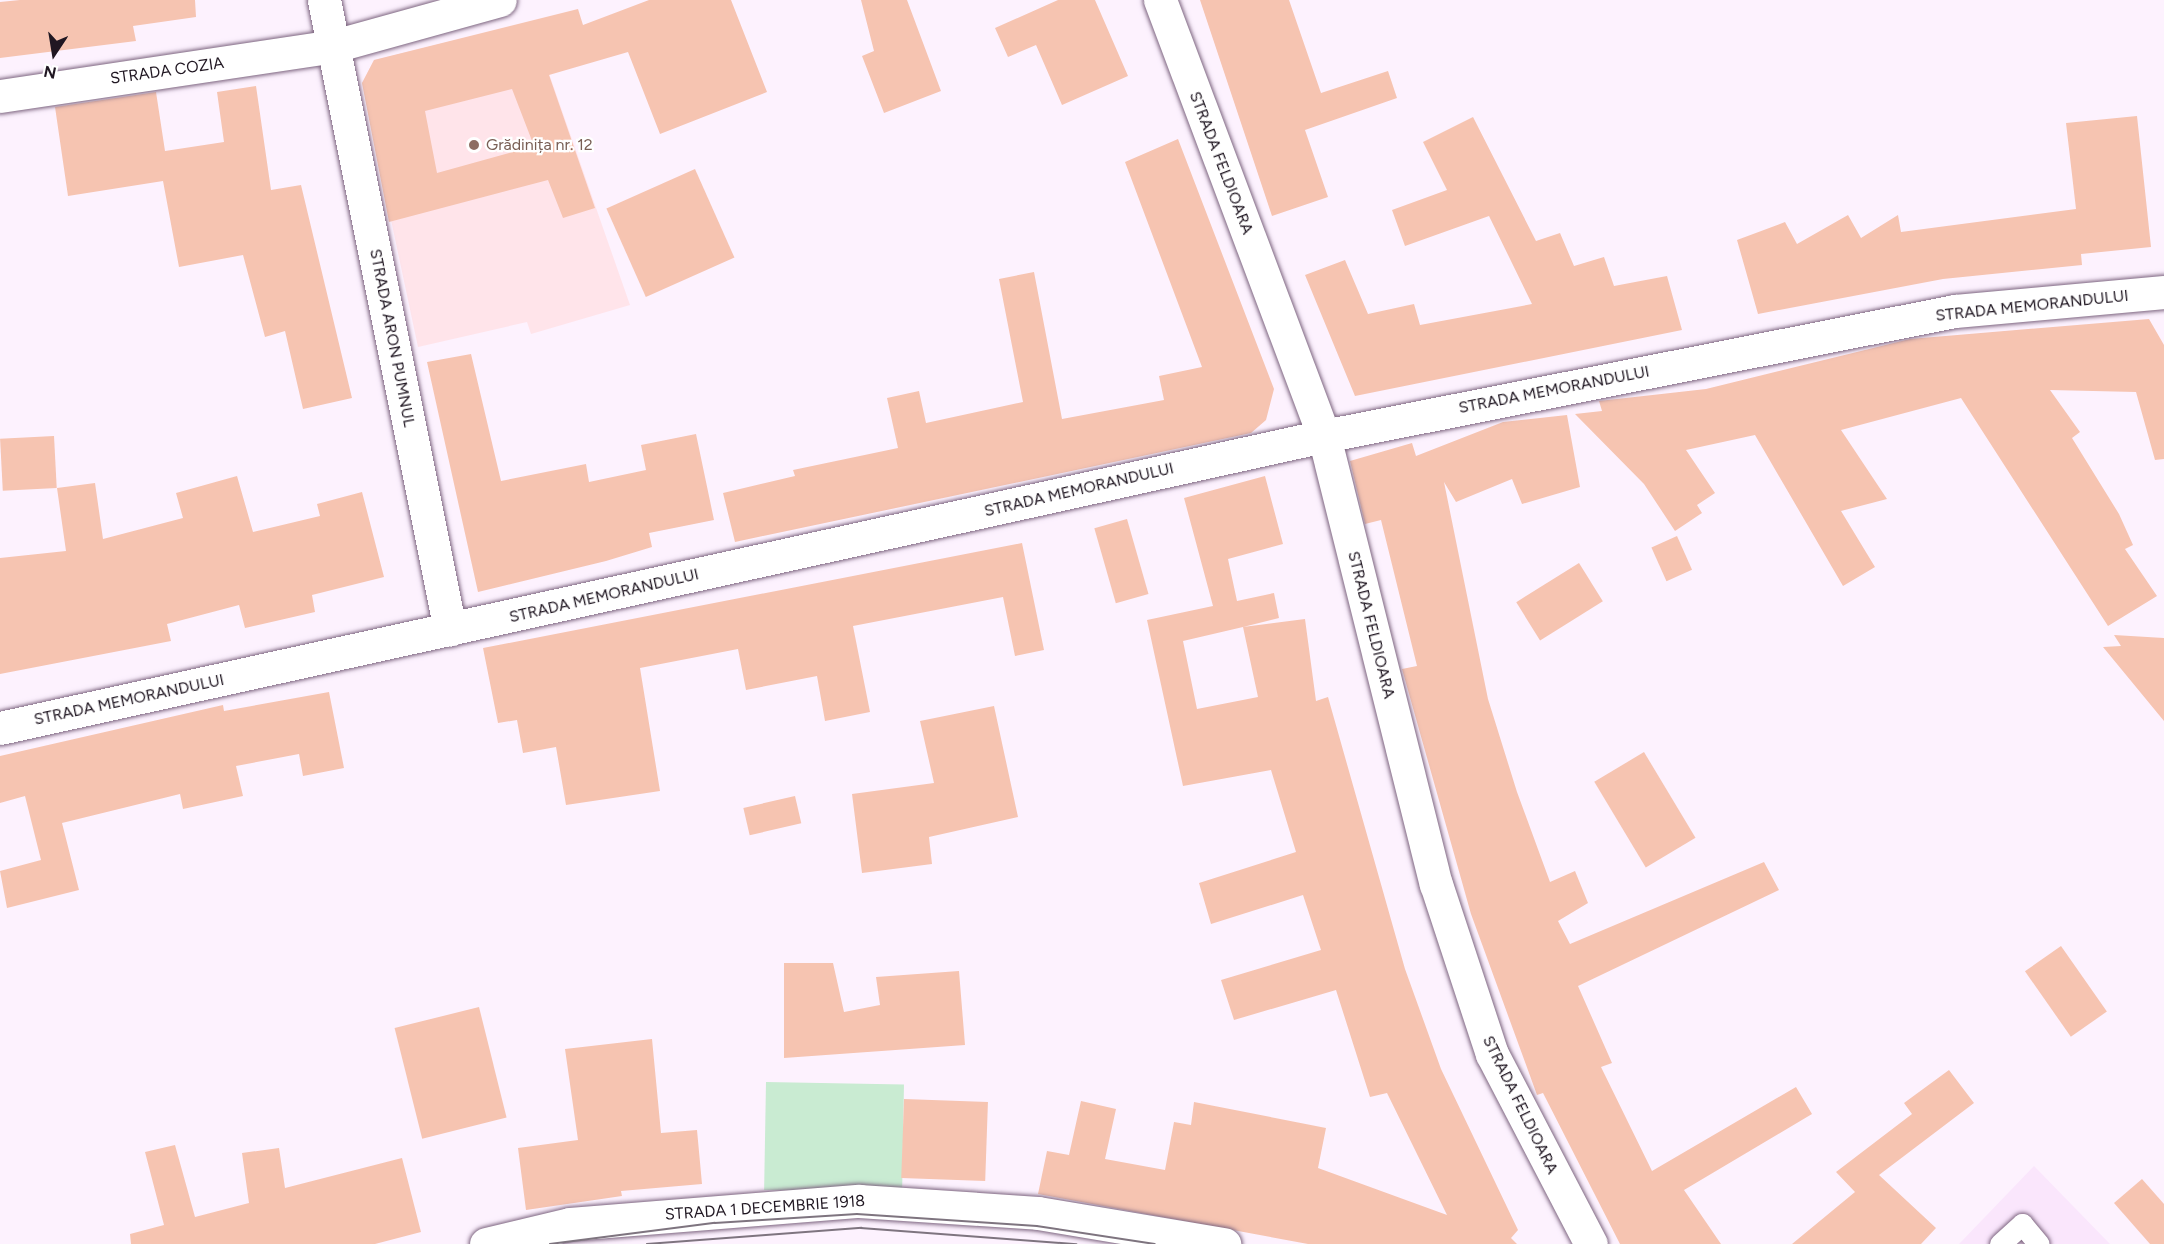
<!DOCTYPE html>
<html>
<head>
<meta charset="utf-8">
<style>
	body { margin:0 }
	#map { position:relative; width:2164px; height:1244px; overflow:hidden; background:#fdf2fe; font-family:Figtree,sans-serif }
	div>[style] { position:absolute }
	.built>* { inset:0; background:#fae6fc }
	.education>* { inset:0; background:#ffe4ea }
	.green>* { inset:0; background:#c9ebd2; transform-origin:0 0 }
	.building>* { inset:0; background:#f6c4b1; transform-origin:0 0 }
	.roads { filter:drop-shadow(0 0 2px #7d6580) drop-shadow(0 0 2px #7d6580) }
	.service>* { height:21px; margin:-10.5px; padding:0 10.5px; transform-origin:10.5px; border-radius:10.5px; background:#fff }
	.minor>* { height:33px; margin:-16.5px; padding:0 16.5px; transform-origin:16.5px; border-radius:16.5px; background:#fff }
	.tram>* { height:1.5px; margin:-0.75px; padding:0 0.75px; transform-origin:0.75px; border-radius:0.75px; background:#7e747f }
	.dots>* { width:16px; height:16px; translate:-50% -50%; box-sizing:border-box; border:3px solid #fff; border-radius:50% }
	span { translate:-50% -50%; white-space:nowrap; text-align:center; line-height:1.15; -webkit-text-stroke:4.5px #fff; paint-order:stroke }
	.street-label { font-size:16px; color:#201722 }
	.education-label { font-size:16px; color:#785e54 }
	.left { translate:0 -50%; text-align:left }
	.north { position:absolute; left:24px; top:24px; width:60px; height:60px; -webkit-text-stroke:4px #fff; paint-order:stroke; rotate:192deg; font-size:16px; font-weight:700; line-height:24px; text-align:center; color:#201722 }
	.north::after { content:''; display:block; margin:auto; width:21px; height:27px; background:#201722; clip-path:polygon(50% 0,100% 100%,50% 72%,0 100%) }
</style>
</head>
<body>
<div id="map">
	<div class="built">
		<i style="clip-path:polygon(2034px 1166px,2110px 1244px,1959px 1244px)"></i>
	</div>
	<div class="education">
		<i style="clip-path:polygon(531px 22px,630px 305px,531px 334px,527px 322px,418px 347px,362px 83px,374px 60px)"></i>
	</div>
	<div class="green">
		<i style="left:766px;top:1082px;width:138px;height:108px;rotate:1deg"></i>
	</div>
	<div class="building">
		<i style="clip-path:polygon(20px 0,195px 0,196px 17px,133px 26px,136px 41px,0 58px,0 2px)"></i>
		<i style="clip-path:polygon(evenodd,649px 0,731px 0,767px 92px,660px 134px,628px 52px,549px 75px,595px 208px,563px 218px,548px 180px,389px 222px,362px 83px,374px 60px,578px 9px,583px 25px,649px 0,512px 89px,534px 146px,437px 173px,425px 111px,512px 89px)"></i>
		<i style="clip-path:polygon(861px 0,907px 0,941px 91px,884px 113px,862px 56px,874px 51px)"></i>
		<i style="clip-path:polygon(1058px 0,1095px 0,1128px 76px,1062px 105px,1036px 45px,1008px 57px,995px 28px)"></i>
		<i style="clip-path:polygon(1200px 0,1289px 0,1321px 93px,1388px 71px,1397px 98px,1305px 130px,1328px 197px,1272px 216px)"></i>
		<i style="clip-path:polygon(256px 86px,271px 190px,301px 185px,352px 398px,303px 409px,285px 331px,265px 337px,243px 255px,179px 267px,163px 181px,68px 196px,55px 107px,156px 92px,165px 151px,224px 142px,217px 92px)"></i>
		<i style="clip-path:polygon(2137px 116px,2151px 247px,2081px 254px,2082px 265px,1943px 279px,1758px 314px,1737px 240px,1785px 222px,1797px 244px,1848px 215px,1861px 238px,1898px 215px,1901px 232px,2076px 209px,2066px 123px)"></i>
		<i style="clip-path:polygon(1473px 117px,1536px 241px,1560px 233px,1574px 266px,1604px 257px,1614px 286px,1667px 276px,1682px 330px,1355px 396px,1305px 275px,1345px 260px,1368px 314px,1414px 304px,1420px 325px,1532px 304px,1489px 216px,1405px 246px,1392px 210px,1447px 190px,1423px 142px)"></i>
		<i style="clip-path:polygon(1178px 139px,1274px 389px,1266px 420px,1251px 433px,735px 542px,723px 493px,795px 476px,793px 470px,898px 448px,887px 398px,919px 391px,926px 423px,1023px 402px,999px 279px,1034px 272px,1062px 419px,1164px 400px,1159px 376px,1202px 367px,1125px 162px)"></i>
		<i style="left:695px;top:169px;width:97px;height:97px;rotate:66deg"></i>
		<i style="clip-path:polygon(2149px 319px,2164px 345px,2164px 459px,2155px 460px,2136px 392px,2050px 390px,2080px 432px,2072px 438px,2119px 514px,2133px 545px,2125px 549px,2157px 596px,2108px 626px,1961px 398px,1841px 430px,1887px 499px,1841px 511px,1875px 567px,1843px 586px,1755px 435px,1686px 450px,1715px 493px,1697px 505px,1702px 513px,1675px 531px,1644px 484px,1575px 414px,1602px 411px,1599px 401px,1706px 389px,1910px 339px)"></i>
		<i style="clip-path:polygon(471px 354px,501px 481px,586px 464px,589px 482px,646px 470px,641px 445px,696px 434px,714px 520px,649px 533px,652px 547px,606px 561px,478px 592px,427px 362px)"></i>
		<i style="clip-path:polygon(1567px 415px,1580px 487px,1522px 504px,1512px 479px,1456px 502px,1444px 482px,1488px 699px,1517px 792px,1550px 882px,1575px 871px,1588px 903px,1558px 921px,1570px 944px,1764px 862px,1779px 890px,1578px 986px,1612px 1063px,1601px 1067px,1652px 1171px,1796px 1087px,1812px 1114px,1684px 1190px,1721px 1244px,1620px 1244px,1543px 1093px,1537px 1095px,1471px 914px,1402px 669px,1417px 666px,1381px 520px,1365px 524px,1350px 461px,1412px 443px,1416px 456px,1503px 422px)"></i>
		<i style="left:54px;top:436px;width:52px;height:54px;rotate:87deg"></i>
		<i style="clip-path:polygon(237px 476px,253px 532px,320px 516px,317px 504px,362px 492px,384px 577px,312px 595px,315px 612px,245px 628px,239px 605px,167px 624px,171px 641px,0 674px,0 558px,66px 551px,57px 488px,95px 483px,103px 539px,183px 518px,176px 493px)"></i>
		<i style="clip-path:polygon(evenodd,1265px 476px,1283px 544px,1228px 559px,1237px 601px,1274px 593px,1279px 618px,1243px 627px,1305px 619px,1316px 701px,1328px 697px,1405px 969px,1441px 1069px,1518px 1230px,1511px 1238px,1517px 1244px,1308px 1244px,1038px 1194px,1047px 1151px,1069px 1155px,1081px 1101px,1116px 1109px,1105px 1159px,1165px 1170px,1174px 1122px,1191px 1125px,1194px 1102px,1326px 1128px,1318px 1168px,1447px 1215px,1387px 1093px,1370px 1097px,1336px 990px,1234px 1020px,1221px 980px,1321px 950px,1303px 895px,1211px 924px,1199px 883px,1296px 852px,1271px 770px,1183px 786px,1147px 620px,1213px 606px,1184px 498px,1265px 476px,1243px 627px,1258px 697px,1197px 709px,1183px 641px,1243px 627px)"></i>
		<i style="left:1127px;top:519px;width:78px;height:34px;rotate:74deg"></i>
		<i style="left:1677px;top:536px;width:37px;height:28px;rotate:66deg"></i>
		<i style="clip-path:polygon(1022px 543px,1044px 650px,1015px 656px,1003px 597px,853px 626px,870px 712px,825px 721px,817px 676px,746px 690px,738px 649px,640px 668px,660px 791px,566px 805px,556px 747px,523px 753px,517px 720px,498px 723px,483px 648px)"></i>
		<i style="left:1579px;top:563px;width:45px;height:74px;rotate:58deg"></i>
		<i style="clip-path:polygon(2114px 635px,2164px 638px,2164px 721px,2103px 647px,2121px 646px)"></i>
		<i style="clip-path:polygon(329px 692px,344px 768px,303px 776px,299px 754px,236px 766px,243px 796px,183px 809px,180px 794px,62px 823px,79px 890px,7px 908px,0 871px,41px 860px,25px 796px,0 803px,0 756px,223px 705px,224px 711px)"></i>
		<i style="clip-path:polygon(994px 706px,1018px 817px,929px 837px,932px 864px,862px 873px,852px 794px,934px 783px,920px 721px)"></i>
		<i style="left:1644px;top:752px;width:100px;height:58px;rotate:59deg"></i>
		<i style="left:795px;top:796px;width:28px;height:53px;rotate:77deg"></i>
		<i style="left:2061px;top:946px;width:80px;height:44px;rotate:55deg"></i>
		<i style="clip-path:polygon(784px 963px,833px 963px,844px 1012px,880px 1005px,876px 977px,959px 971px,965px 1045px,784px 1058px)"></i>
		<i style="left:479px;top:1007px;width:114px;height:87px;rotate:76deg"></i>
		<i style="clip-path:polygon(652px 1039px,661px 1133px,697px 1130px,702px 1184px,621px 1191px,622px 1196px,526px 1210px,518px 1148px,578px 1140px,565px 1049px)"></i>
		<i style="clip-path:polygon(1949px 1070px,1974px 1103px,1879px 1175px,1936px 1228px,1921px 1244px,1792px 1244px,1855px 1192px,1836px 1172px,1912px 1114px,1904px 1103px)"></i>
		<i style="left:904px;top:1099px;width:84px;height:79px;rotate:2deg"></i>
		<i style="clip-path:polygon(175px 1145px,195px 1217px,249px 1203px,242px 1153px,279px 1148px,285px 1188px,402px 1158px,421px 1232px,375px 1244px,131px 1244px,130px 1234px,164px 1225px,145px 1152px)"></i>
		<i style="clip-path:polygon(2142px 1179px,2164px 1204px,2164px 1244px,2150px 1244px,2114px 1203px)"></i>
	</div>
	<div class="roads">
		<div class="service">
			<i style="left:2000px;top:1244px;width:30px;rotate:-42deg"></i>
			<i style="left:2022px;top:1224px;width:26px;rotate:50deg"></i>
		</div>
		<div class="minor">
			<i style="left:324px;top:0;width:642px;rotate:78.69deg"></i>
			<i style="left:1160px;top:0;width:466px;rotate:69.4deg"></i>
			<i style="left:1324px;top:436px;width:462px;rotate:76deg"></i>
			<i style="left:1436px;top:884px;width:179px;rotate:71.8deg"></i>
			<i style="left:1492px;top:1054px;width:214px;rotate:62.5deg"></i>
			<i style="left:0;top:96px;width:338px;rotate:-8.5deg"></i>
			<i style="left:334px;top:46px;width:172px;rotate:-15.5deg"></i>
			<i style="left:0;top:728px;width:1356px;rotate:-12.44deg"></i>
			<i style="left:1324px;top:436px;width:643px;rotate:-11.21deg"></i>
			<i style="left:1955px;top:311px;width:210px;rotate:-5.2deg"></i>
			<i style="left:486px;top:1244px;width:86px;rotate:-13.4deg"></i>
			<i style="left:570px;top:1224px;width:290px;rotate:-4.6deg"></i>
			<i style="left:859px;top:1201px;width:179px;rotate:3.8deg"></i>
			<i style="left:1038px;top:1213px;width:189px;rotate:9.5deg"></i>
		</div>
	</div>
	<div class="tram">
		<i style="left:550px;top:1244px;width:166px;rotate:-7.3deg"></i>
		<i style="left:715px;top:1223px;width:142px;rotate:-3.6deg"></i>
		<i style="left:857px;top:1214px;width:180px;rotate:3.8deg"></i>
		<i style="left:1037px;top:1226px;width:119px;rotate:8.7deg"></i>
		<i style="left:647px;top:1244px;width:215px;rotate:-4.3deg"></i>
		<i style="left:861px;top:1228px;width:216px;rotate:4.3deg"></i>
	</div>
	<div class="dots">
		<i style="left:474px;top:145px;background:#8d6e63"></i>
	</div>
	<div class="street-label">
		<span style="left:167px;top:71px;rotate:-8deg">STRADA COZIA</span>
		<span style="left:1221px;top:163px;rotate:69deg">STRADA FELDIOARA</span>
		<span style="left:2032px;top:306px;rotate:-6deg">STRADA MEMORANDULUI</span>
		<span style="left:392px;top:338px;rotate:79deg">STRADA ARON PUMNUL</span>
		<span style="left:1554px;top:390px;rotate:-11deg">STRADA MEMORANDULUI</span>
		<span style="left:1079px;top:490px;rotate:-13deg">STRADA MEMORANDULUI</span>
		<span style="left:604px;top:596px;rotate:-13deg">STRADA MEMORANDULUI</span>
		<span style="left:1371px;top:625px;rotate:76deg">STRADA FELDIOARA</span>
		<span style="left:129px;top:700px;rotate:-12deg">STRADA MEMORANDULUI</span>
		<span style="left:1520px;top:1105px;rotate:64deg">STRADA FELDIOARA</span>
		<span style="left:765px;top:1208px;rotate:-4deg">STRADA 1 DECEMBRIE 1918</span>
	</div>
	<div class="education-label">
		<span class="left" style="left:486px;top:145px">Grădinița nr. 12</span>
	</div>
	<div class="north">N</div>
</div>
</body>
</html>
